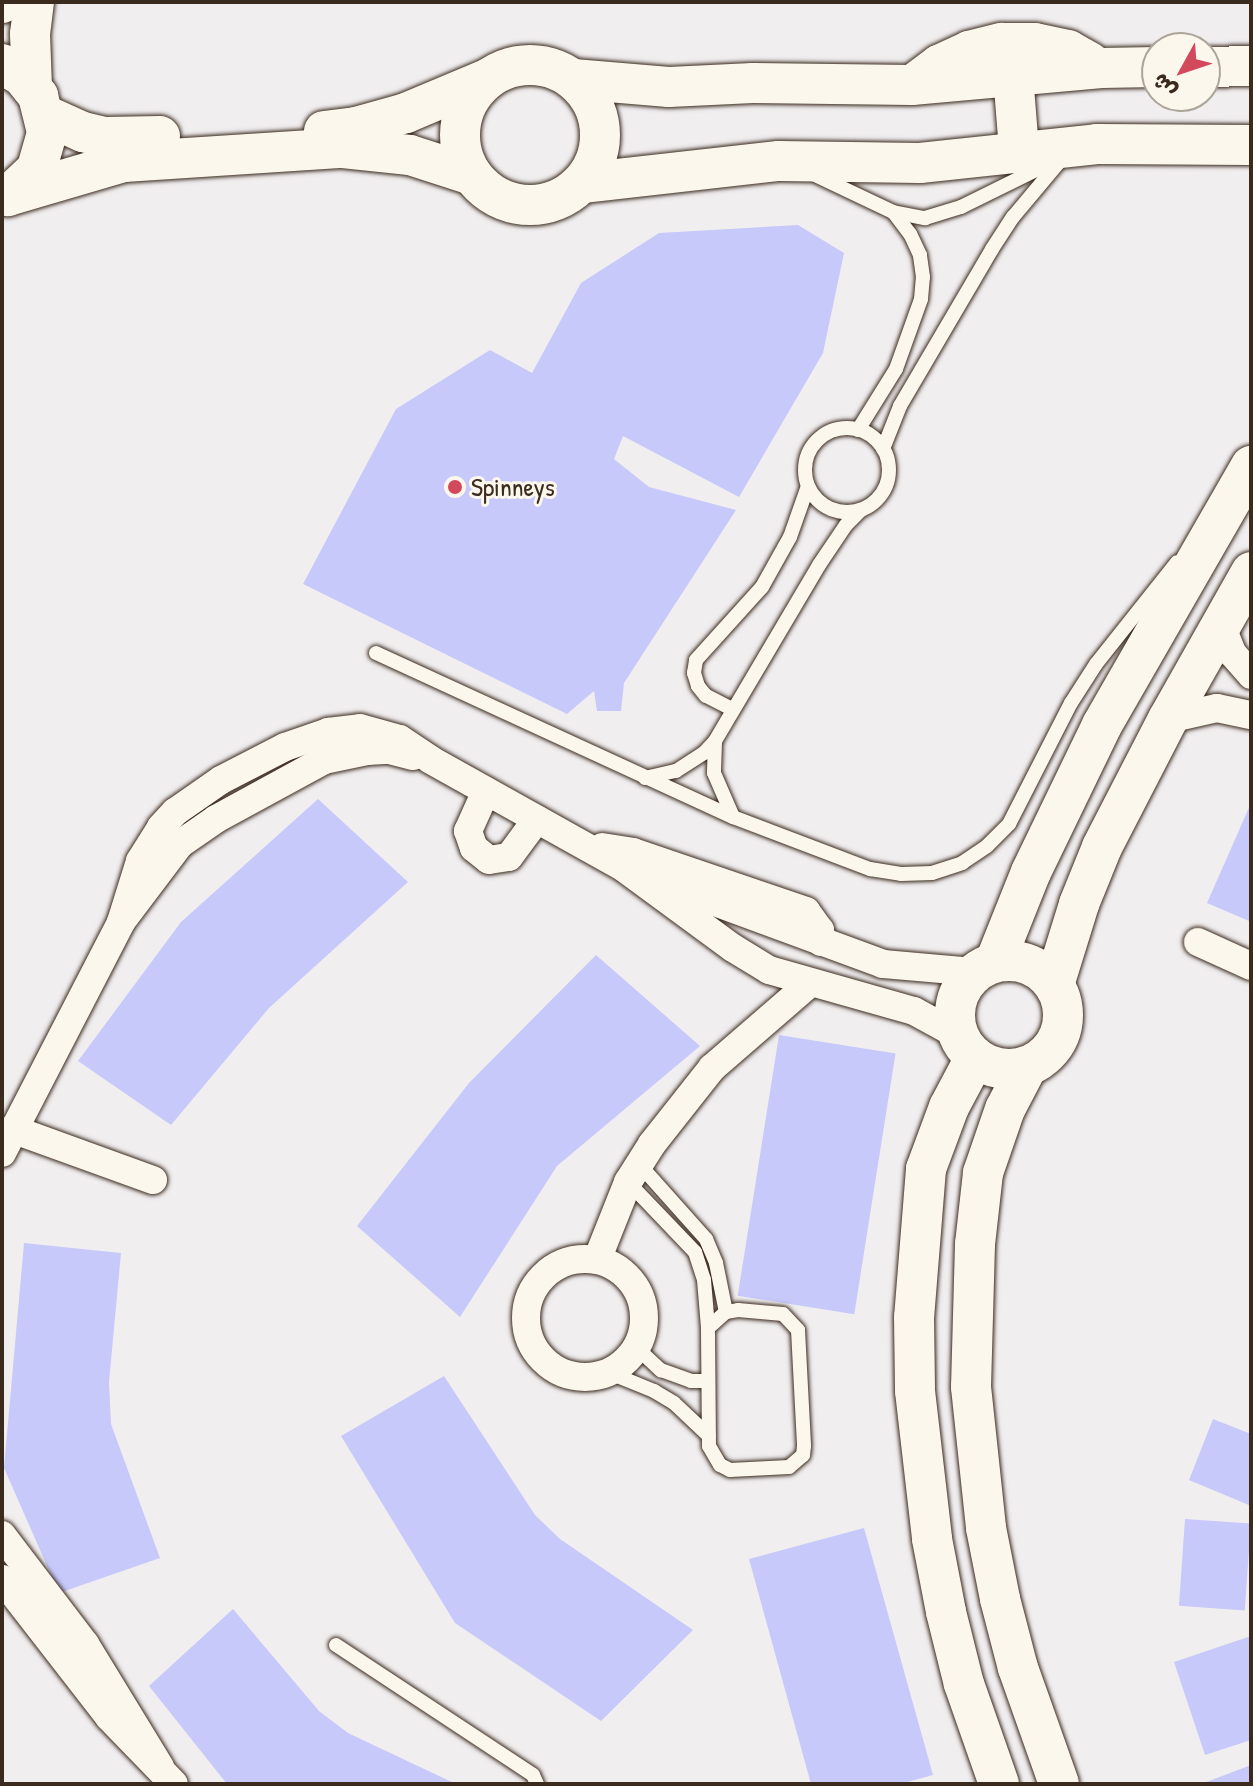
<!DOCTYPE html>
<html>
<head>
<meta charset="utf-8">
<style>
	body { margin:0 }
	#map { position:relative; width:1253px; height:1786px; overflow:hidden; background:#f1eeef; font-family:"Patrick Hand","Playpen Sans Arabic",sans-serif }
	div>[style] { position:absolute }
	.building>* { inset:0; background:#c7c9fb; transform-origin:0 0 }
	.roads { filter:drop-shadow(0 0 2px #3b2a1e) drop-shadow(0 0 2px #3b2a1e) }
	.lane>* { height:14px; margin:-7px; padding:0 7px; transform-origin:7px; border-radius:7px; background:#fbf7ec }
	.lane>.ring { margin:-7px; padding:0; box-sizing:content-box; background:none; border:14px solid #fbf7ec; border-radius:50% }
	.street>* { height:28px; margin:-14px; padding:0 14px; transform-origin:14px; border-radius:14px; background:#fbf7ec }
	.street>.ring { margin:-14px; padding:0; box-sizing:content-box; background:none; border:28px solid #fbf7ec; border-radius:50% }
	.secondary>* { height:40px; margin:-20px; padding:0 20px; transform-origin:20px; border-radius:20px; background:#fbf7ec }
	.secondary>.ring { margin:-20px; padding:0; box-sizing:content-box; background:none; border:40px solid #fbf7ec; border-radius:50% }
	.dots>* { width:22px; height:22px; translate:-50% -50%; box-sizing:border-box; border:4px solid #fbf7ec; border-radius:50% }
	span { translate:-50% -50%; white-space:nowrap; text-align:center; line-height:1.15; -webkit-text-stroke:6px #fbf7ec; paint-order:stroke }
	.poi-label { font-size:26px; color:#3b2a1e }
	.left { translate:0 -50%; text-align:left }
	.frame { position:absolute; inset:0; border:4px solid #3b2a1e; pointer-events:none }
	.north { position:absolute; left:1141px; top:32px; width:80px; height:80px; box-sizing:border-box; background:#fbf7ec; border:2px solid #aea59a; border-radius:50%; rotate:230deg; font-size:22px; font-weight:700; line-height:32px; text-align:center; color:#3b2a1e }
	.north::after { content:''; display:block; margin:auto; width:28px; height:36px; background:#d1495b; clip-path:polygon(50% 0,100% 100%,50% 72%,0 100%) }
</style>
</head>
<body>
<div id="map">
	<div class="building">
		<i style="clip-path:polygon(798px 225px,844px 253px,823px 353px,739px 497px,623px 436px,614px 459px,649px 487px,736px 510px,624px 683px,621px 711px,597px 711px,594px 691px,567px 714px,303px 584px,396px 409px,490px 350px,532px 373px,581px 283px,659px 233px)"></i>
		<i style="clip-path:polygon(318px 799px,408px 882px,269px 1008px,171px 1125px,78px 1061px,181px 922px)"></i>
		<i style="clip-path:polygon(1251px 803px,1251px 916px,1249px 921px,1207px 903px)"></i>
		<i style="clip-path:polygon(596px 955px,700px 1046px,557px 1166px,460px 1317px,357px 1226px,469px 1083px)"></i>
		<i style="left:779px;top:1035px;width:118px;height:264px;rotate:9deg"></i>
		<i style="clip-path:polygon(24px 1243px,121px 1253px,109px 1382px,111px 1424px,160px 1558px,59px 1593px,4px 1468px)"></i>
		<i style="clip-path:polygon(444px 1376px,535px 1515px,560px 1539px,693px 1630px,601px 1721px,455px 1623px,341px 1436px)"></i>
		<i style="clip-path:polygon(1213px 1419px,1251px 1434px,1251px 1506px,1189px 1480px)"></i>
		<i style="left:1185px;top:1519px;width:66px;height:87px;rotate:4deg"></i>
		<i style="clip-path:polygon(864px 1528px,933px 1775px,900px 1784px,811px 1784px,749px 1559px)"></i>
		<i style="clip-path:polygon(233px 1609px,319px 1711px,348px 1733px,456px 1784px,227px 1784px,149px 1686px)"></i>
		<i style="clip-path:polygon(1251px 1636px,1251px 1740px,1205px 1755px,1174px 1662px)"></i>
		<i style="clip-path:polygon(1251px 1765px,1251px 1784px,1201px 1784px)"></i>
	</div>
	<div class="roads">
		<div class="lane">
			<i style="left:813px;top:174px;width:89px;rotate:25.4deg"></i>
			<i style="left:893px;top:212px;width:33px;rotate:11deg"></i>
			<i style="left:925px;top:218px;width:38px;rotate:-17deg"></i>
			<i style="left:961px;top:207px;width:95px;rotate:-26.3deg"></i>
			<i class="ring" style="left:805px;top:428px;width:70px;height:70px"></i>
			<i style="left:858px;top:430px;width:72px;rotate:-58.1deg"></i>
			<i style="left:896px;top:369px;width:74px;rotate:-70.3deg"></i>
			<i style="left:921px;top:299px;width:22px;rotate:-85deg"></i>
			<i style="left:923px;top:277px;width:22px;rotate:-98deg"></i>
			<i style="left:920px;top:255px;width:23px;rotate:-115deg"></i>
			<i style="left:910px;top:234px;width:26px;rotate:-127deg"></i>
			<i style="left:883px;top:449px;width:46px;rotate:-68.4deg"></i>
			<i style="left:900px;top:406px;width:182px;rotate:-59.6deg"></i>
			<i style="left:992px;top:249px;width:38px;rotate:-57deg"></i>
			<i style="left:1013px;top:217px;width:73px;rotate:-50deg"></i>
			<i style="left:376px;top:653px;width:393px;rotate:24.7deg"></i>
			<i style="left:733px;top:817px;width:147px;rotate:20.8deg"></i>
			<i style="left:870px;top:869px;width:31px;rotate:9deg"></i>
			<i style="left:901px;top:874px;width:31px;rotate:-2deg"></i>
			<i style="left:932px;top:873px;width:32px;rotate:-18deg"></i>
			<i style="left:962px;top:863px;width:30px;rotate:-34deg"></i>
			<i style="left:987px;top:846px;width:31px;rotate:-45deg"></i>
			<i style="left:1009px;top:824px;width:136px;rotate:-62.9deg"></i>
			<i style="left:1071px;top:703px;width:46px;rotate:-57.3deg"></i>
			<i style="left:1096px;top:664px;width:130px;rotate:-51.5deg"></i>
			<i style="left:732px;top:709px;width:29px;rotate:-153deg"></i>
			<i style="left:706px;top:696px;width:13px;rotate:-129deg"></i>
			<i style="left:698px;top:686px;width:14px;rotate:-107deg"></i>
			<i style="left:694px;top:673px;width:13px;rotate:-81deg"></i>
			<i style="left:696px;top:660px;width:98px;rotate:-47.9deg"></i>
			<i style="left:762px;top:587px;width:57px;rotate:-60.8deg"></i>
			<i style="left:790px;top:537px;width:54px;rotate:-70.6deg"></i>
			<i style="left:715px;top:742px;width:31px;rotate:92deg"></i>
			<i style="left:714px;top:773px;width:48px;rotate:66.6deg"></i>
			<i style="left:645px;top:778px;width:32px;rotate:-13deg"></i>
			<i style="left:676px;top:771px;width:33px;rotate:-33deg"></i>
			<i style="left:704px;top:753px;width:16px;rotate:-47deg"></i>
			<i style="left:715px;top:741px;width:204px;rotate:-59.4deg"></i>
			<i style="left:819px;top:565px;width:48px;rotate:-56deg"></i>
			<i style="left:846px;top:525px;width:21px;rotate:-45deg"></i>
			<i style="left:639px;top:1164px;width:101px;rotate:48.2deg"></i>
			<i style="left:706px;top:1239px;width:26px;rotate:67deg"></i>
			<i style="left:716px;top:1263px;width:50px;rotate:78.5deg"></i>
			<i style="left:628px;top:1182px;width:97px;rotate:46.3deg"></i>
			<i style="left:695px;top:1252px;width:29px;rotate:72deg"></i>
			<i style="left:704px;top:1280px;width:48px;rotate:85.2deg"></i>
			<i style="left:738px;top:1310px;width:45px;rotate:5.1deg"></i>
			<i style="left:783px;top:1314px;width:22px;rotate:47deg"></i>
			<i style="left:798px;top:1330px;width:116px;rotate:87deg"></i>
			<i style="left:804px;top:1446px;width:9px;rotate:96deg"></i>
			<i style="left:803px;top:1455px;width:18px;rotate:139deg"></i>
			<i style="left:789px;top:1467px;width:59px;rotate:177.1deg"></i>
			<i style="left:730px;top:1470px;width:11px;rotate:-153deg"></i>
			<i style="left:720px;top:1465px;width:22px;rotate:-120deg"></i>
			<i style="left:709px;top:1446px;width:118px;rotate:-90.5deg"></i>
			<i style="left:708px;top:1328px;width:24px;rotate:-42deg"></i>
			<i style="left:726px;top:1312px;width:12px;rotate:-9deg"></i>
			<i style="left:637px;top:1348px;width:33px;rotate:43deg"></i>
			<i style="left:661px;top:1370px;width:32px;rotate:20deg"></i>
			<i style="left:691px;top:1381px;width:16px"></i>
			<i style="left:610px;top:1373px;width:48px;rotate:22.2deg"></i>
			<i style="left:654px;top:1391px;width:23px;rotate:31deg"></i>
			<i style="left:674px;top:1403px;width:48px;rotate:43.3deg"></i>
			<i style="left:336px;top:1645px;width:236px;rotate:33.4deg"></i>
			<i style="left:533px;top:1775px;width:10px;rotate:66deg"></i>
		</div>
		<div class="street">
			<i style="left:1221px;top:625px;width:31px;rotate:68deg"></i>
			<i style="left:1233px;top:654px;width:28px;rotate:49deg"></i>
			<i style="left:1168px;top:719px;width:50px;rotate:-12.7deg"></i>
			<i style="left:1217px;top:708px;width:35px;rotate:12deg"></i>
			<i style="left:486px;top:791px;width:44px;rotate:114.2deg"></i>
			<i style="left:468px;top:831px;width:18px;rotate:71deg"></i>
			<i style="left:474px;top:848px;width:19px;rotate:39deg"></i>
			<i style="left:489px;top:860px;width:20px;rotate:-9deg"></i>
			<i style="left:509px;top:857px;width:47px;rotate:-53.6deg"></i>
			<i style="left:602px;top:847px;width:31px;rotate:9deg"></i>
			<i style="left:633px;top:852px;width:183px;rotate:18.8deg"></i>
			<i style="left:806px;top:911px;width:24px;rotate:54deg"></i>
			<i style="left:820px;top:930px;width:12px;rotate:85deg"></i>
			<i style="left:666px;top:884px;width:231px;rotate:20.2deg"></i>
			<i style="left:883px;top:964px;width:91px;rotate:5deg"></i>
			<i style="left:121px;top:922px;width:64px;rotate:-72.7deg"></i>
			<i style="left:140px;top:861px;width:40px;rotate:-58deg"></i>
			<i style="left:161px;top:827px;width:21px;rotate:-47deg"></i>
			<i style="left:175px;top:812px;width:56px;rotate:-34.8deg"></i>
			<i style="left:221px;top:780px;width:72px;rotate:-27.3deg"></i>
			<i style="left:285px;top:747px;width:46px;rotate:-19.2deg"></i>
			<i style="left:328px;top:732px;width:32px;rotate:-7deg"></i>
			<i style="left:360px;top:728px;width:41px;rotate:15.4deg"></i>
			<i style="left:400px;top:739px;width:37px;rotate:34deg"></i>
			<i style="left:431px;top:760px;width:221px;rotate:29.2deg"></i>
			<i style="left:624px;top:868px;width:135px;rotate:36.3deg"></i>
			<i style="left:733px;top:948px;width:42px;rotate:31.4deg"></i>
			<i style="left:769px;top:970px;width:151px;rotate:15.8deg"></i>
			<i style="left:914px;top:1011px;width:50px;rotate:28.6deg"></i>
			<i style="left:1198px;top:942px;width:58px;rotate:24.4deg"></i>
			<i style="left:12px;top:1129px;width:150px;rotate:19.9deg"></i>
			<i style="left:2px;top:1153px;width:260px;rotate:-62.7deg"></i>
			<i style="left:121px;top:922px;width:98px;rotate:-52.9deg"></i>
			<i style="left:180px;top:844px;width:44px;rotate:-34.8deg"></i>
			<i style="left:216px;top:819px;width:123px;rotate:-28.6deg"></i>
			<i style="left:324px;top:760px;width:44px;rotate:-11.8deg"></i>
			<i style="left:367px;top:751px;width:22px;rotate:-3deg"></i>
			<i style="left:389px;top:750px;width:25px;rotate:14deg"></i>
			<i class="ring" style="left:526px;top:1259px;width:90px;height:90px"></i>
			<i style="left:597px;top:1260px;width:84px;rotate:-68.3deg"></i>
			<i style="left:628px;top:1182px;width:45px;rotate:-57.7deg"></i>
			<i style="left:652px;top:1144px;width:97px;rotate:-51.7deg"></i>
			<i style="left:712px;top:1068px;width:128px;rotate:-40.9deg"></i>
			<i style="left:2px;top:1535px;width:137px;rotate:52.7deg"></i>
			<i style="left:85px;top:1644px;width:144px;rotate:58.6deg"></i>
			<i style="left:2px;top:1579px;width:175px;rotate:52.2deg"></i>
			<i style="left:109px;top:1717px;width:93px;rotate:45.9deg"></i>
		</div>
		<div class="secondary">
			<i style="left:2px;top:3px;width:1px;rotate:-45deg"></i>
			<i style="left:2px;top:64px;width:23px;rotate:31deg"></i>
			<i style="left:22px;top:76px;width:26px;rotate:51deg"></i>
			<i style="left:38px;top:96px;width:38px;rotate:76deg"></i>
			<i style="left:47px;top:133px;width:37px;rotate:106deg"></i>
			<i style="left:37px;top:169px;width:40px;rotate:137deg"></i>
			<i class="ring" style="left:460px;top:65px;width:100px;height:100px"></i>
			<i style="left:1205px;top:67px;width:46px;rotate:-1.2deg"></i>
			<i style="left:1013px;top:75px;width:74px;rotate:85.4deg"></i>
			<i style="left:573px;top:79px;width:96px;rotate:4.8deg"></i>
			<i style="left:669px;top:87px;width:84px;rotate:-2.7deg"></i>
			<i style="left:753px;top:83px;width:159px;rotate:0.7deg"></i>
			<i style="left:912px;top:85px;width:190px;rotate:-5.1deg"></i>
			<i style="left:1101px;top:68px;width:56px;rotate:-1deg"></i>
			<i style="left:919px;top:80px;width:25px;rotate:-37deg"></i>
			<i style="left:939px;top:65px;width:33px;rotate:-25deg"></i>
			<i style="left:969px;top:51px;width:34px;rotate:-14deg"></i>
			<i style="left:1002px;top:43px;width:33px"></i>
			<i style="left:1035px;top:43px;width:34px;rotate:12deg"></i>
			<i style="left:1068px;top:50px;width:25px;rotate:29deg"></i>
			<i style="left:32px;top:88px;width:54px;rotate:-92.1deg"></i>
			<i style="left:30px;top:34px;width:32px;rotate:-83deg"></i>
			<i style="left:45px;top:115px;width:42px;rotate:24.1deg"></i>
			<i style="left:83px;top:132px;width:23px;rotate:13deg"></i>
			<i style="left:105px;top:137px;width:55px;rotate:-1deg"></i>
			<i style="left:324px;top:131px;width:32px;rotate:-7deg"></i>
			<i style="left:356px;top:127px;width:52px;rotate:-15.6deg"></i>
			<i style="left:406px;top:113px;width:88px;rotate:-22.8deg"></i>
			<i style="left:582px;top:183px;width:198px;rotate:-6.4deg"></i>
			<i style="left:779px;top:161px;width:141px;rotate:0.8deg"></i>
			<i style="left:920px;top:163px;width:178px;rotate:-6.1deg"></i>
			<i style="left:1097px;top:144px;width:154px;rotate:0.4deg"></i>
			<i style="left:11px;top:195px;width:118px;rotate:-16.3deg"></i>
			<i style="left:124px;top:162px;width:219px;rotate:-3.7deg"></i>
			<i style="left:343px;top:148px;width:67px;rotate:6deg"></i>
			<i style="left:410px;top:155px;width:65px;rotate:17.9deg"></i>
			<i class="ring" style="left:955px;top:961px;width:68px;height:68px"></i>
			<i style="left:995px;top:962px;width:97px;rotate:-68.2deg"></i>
			<i style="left:1031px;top:872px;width:163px;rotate:-64.2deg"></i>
			<i style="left:1102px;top:725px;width:299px;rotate:-60.1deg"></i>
			<i style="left:1054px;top:985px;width:85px;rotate:-72.8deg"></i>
			<i style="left:1079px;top:904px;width:61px;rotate:-68deg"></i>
			<i style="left:1102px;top:847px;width:144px;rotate:-62.7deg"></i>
			<i style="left:1168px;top:719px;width:169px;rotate:-60.5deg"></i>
			<i style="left:975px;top:1058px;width:55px;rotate:118deg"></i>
			<i style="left:949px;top:1107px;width:66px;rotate:110.4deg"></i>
			<i style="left:926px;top:1169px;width:148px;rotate:94.6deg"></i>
			<i style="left:914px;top:1317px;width:74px;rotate:89.2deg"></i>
			<i style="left:915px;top:1391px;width:149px;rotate:83.4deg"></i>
			<i style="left:932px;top:1539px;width:74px;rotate:79.1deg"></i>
			<i style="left:946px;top:1612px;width:74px;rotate:76deg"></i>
			<i style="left:964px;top:1684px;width:106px;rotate:70.7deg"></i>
			<i style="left:1027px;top:1067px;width:47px;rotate:117.6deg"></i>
			<i style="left:1005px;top:1109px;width:68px;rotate:109deg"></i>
			<i style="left:983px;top:1173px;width:71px;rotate:96.4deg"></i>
			<i style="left:975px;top:1244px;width:143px;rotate:91.6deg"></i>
			<i style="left:971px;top:1387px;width:142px;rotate:83.9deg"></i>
			<i style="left:986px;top:1528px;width:72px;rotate:78.8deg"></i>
			<i style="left:1000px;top:1599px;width:71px;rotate:75.4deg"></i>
			<i style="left:1018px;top:1668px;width:123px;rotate:70.5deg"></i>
		</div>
	</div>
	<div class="dots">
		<i style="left:455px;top:487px;background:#d1495b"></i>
	</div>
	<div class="poi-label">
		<span class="left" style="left:471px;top:487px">Spinneys</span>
	</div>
	<div class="frame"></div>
	<div class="north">ش</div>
</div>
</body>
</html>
